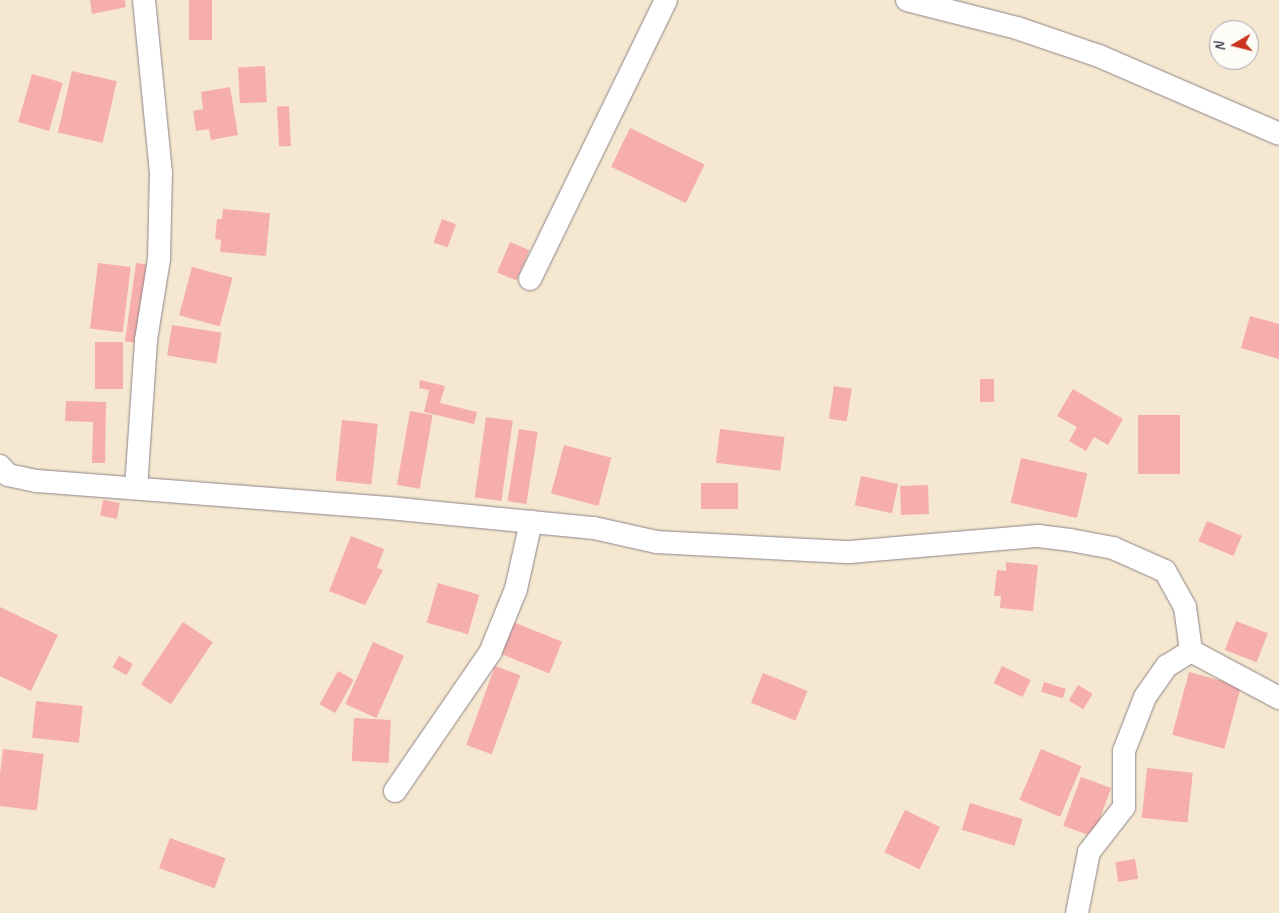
<!DOCTYPE html>
<html>
<head>
<meta charset="utf-8">
<style>
	body { margin:0 }
	#map { position:relative; width:1279px; height:913px; overflow:hidden; background:#f6e7d1; font-family:Caveat,sans-serif }
	div>[style] { position:absolute }
	.building>* { inset:0; background:#f5aeab; transform-origin:0 0 }
	.roads { filter:drop-shadow(0 0 1px #8c8486) drop-shadow(0 0 1px #8c8486) }
	.minor>* { height:22px; margin:-11px; padding:0 11px; transform-origin:11px; border-radius:11px; background:#fff }
	span { translate:-50% -50%; white-space:nowrap; text-align:center; line-height:1.15; -webkit-text-stroke:5px #fdfcf7; paint-order:stroke }
	.north { position:absolute; left:1209px; top:20px; width:50px; height:50px; box-sizing:border-box; background:#fdfcf7; border:1px solid #a5a5ac; border-radius:50%; rotate:262deg; font-size:14px; font-weight:700; line-height:20px; text-align:center; color:#22223b }
	.north::after { content:''; display:block; margin:auto; width:18px; height:22px; background:#c8321e; clip-path:polygon(50% 0,100% 100%,50% 72%,0 100%) }
</style>
</head>
<body>
<div id="map">
	<div class="building">
		<i style="clip-path:polygon(90px 0,125px 0,126px 7px,92px 14px)"></i>
		<i style="left:189px;top:0;width:23px;height:40px"></i>
		<i style="left:265px;top:66px;width:36px;height:27px;rotate:87deg"></i>
		<i style="left:72px;top:71px;width:46px;height:63px;rotate:13deg"></i>
		<i style="left:32px;top:74px;width:32px;height:50px;rotate:16deg"></i>
		<i style="clip-path:polygon(230px 87px,238px 135px,211px 140px,209px 129px,196px 131px,193px 111px,203px 109px,201px 92px)"></i>
		<i style="left:289px;top:106px;width:40px;height:12px;rotate:87deg"></i>
		<i style="left:630px;top:128px;width:83px;height:43px;rotate:26deg"></i>
		<i style="clip-path:polygon(223px 209px,270px 213px,266px 256px,220px 252px,221px 240px,215px 239px,217px 219px,222px 219px)"></i>
		<i style="left:442px;top:219px;width:15px;height:25px;rotate:20deg"></i>
		<i style="left:510px;top:242px;width:21px;height:33px;rotate:23deg"></i>
		<i style="left:98px;top:263px;width:33px;height:66px;rotate:7deg"></i>
		<i style="left:136px;top:263px;width:15px;height:79px;rotate:8deg"></i>
		<i style="left:192px;top:267px;width:42px;height:50px;rotate:15deg"></i>
		<i style="clip-path:polygon(1250px 316px,1279px 324px,1279px 359px,1241px 348px)"></i>
		<i style="left:172px;top:325px;width:50px;height:31px;rotate:9deg"></i>
		<i style="left:95px;top:342px;width:28px;height:47px"></i>
		<i style="left:980px;top:379px;width:14px;height:23px"></i>
		<i style="clip-path:polygon(420px 380px,445px 386px,440px 403px,477px 412px,474px 424px,424px 412px,429px 390px,419px 388px)"></i>
		<i style="left:834px;top:386px;width:18px;height:33px;rotate:9deg"></i>
		<i style="clip-path:polygon(1073px 389px,1123px 419px,1108px 445px,1094px 437px,1086px 451px,1069px 441px,1077px 427px,1057px 416px)"></i>
		<i style="clip-path:polygon(66px 401px,106px 402px,105px 463px,92px 463px,93px 422px,65px 421px)"></i>
		<i style="left:410px;top:411px;width:23px;height:75px;rotate:10deg"></i>
		<i style="left:1138px;top:415px;width:42px;height:59px"></i>
		<i style="left:486px;top:417px;width:27px;height:81px;rotate:8deg"></i>
		<i style="left:342px;top:420px;width:36px;height:61px;rotate:6deg"></i>
		<i style="left:519px;top:429px;width:19px;height:73px;rotate:9deg"></i>
		<i style="left:720px;top:429px;width:65px;height:34px;rotate:7deg"></i>
		<i style="left:564px;top:445px;width:49px;height:50px;rotate:15deg"></i>
		<i style="left:1021px;top:458px;width:68px;height:46px;rotate:13deg"></i>
		<i style="left:861px;top:476px;width:38px;height:30px;rotate:12deg"></i>
		<i style="left:701px;top:483px;width:37px;height:26px"></i>
		<i style="left:928px;top:485px;width:29px;height:28px;rotate:88deg"></i>
		<i style="left:103px;top:500px;width:17px;height:16px;rotate:10deg"></i>
		<i style="left:1207px;top:521px;width:38px;height:22px;rotate:23deg"></i>
		<i style="clip-path:polygon(351px 536px,384px 549px,377px 568px,383px 570px,365px 605px,329px 591px)"></i>
		<i style="clip-path:polygon(1006px 562px,1038px 565px,1033px 611px,1000px 608px,1001px 596px,994px 596px,997px 570px,1006px 571px)"></i>
		<i style="left:438px;top:583px;width:43px;height:41px;rotate:16deg"></i>
		<i style="clip-path:polygon(0 607px,58px 635px,31px 691px,0 676px)"></i>
		<i style="left:1236px;top:621px;width:34px;height:31px;rotate:21deg"></i>
		<i style="left:183px;top:622px;width:36px;height:75px;rotate:34deg"></i>
		<i style="left:513px;top:622px;width:53px;height:34px;rotate:22deg"></i>
		<i style="left:373px;top:642px;width:34px;height:68px;rotate:24deg"></i>
		<i style="left:119px;top:656px;width:16px;height:13px;rotate:30deg"></i>
		<i style="left:495px;top:666px;width:27px;height:84px;rotate:20deg"></i>
		<i style="left:1002px;top:666px;width:32px;height:19px;rotate:26deg"></i>
		<i style="left:338px;top:671px;width:18px;height:38px;rotate:29deg"></i>
		<i style="left:1189px;top:672px;width:54px;height:65px;rotate:15deg"></i>
		<i style="left:763px;top:673px;width:48px;height:32px;rotate:22deg"></i>
		<i style="left:1044px;top:682px;width:23px;height:10px;rotate:18deg"></i>
		<i style="left:1078px;top:685px;width:17px;height:18px;rotate:31deg"></i>
		<i style="left:36px;top:701px;width:47px;height:37px;rotate:6deg"></i>
		<i style="left:354px;top:718px;width:37px;height:43px;rotate:3deg"></i>
		<i style="left:3px;top:749px;width:41px;height:57px;rotate:7deg"></i>
		<i style="left:1041px;top:749px;width:44px;height:55px;rotate:23deg"></i>
		<i style="left:1147px;top:768px;width:46px;height:50px;rotate:6deg"></i>
		<i style="left:1081px;top:777px;width:32px;height:52px;rotate:20deg"></i>
		<i style="left:970px;top:803px;width:55px;height:28px;rotate:17deg"></i>
		<i style="left:905px;top:810px;width:39px;height:47px;rotate:26deg"></i>
		<i style="left:170px;top:838px;width:59px;height:32px;rotate:20deg"></i>
		<i style="left:1135px;top:859px;width:20px;height:20px;rotate:81deg"></i>
	</div>
	<div class="roads">
		<div class="minor">
			<i style="left:907px;top:0;width:114px;rotate:14.3deg"></i>
			<i style="left:1017px;top:28px;width:87px;rotate:18.9deg"></i>
			<i style="left:1099px;top:56px;width:196px;rotate:23.4deg"></i>
			<i style="left:530px;top:279px;width:310px;rotate:-64deg"></i>
			<i style="left:0;top:466px;width:12px;rotate:48deg"></i>
			<i style="left:8px;top:475px;width:30px;rotate:12deg"></i>
			<i style="left:37px;top:481px;width:353px;rotate:4.4deg"></i>
			<i style="left:389px;top:508px;width:206px;rotate:5.6deg"></i>
			<i style="left:594px;top:528px;width:64px;rotate:12.7deg"></i>
			<i style="left:656px;top:542px;width:194px;rotate:3deg"></i>
			<i style="left:850px;top:552px;width:189px;rotate:-4.9deg"></i>
			<i style="left:1038px;top:536px;width:32px;rotate:7deg"></i>
			<i style="left:1070px;top:540px;width:44px;rotate:10.5deg"></i>
			<i style="left:1113px;top:548px;width:57px;rotate:23.9deg"></i>
			<i style="left:1165px;top:571px;width:41px;rotate:60.9deg"></i>
			<i style="left:1185px;top:607px;width:44px;rotate:82.2deg"></i>
			<i style="left:1191px;top:651px;width:100px;rotate:28.1deg"></i>
			<i style="left:136px;top:488px;width:148px;rotate:-86.1deg"></i>
			<i style="left:146px;top:340px;width:82px;rotate:-80.9deg"></i>
			<i style="left:159px;top:259px;width:86px;rotate:-88.7deg"></i>
			<i style="left:161px;top:173px;width:174px;rotate:-95.6deg"></i>
			<i style="left:395px;top:791px;width:168px;rotate:-55.5deg"></i>
			<i style="left:490px;top:653px;width:69px;rotate:-67.9deg"></i>
			<i style="left:516px;top:589px;width:69px;rotate:-77.4deg"></i>
			<i style="left:1077px;top:913px;width:62px;rotate:-78.9deg"></i>
			<i style="left:1089px;top:852px;width:57px;rotate:-52.1deg"></i>
			<i style="left:1124px;top:807px;width:56px;rotate:-90deg"></i>
			<i style="left:1124px;top:751px;width:58px;rotate:-68.7deg"></i>
			<i style="left:1145px;top:697px;width:38px;rotate:-55deg"></i>
			<i style="left:1167px;top:666px;width:28px;rotate:-32deg"></i>
		</div>
	</div>
	<div class="north">N</div>
</div>
</body>
</html>
